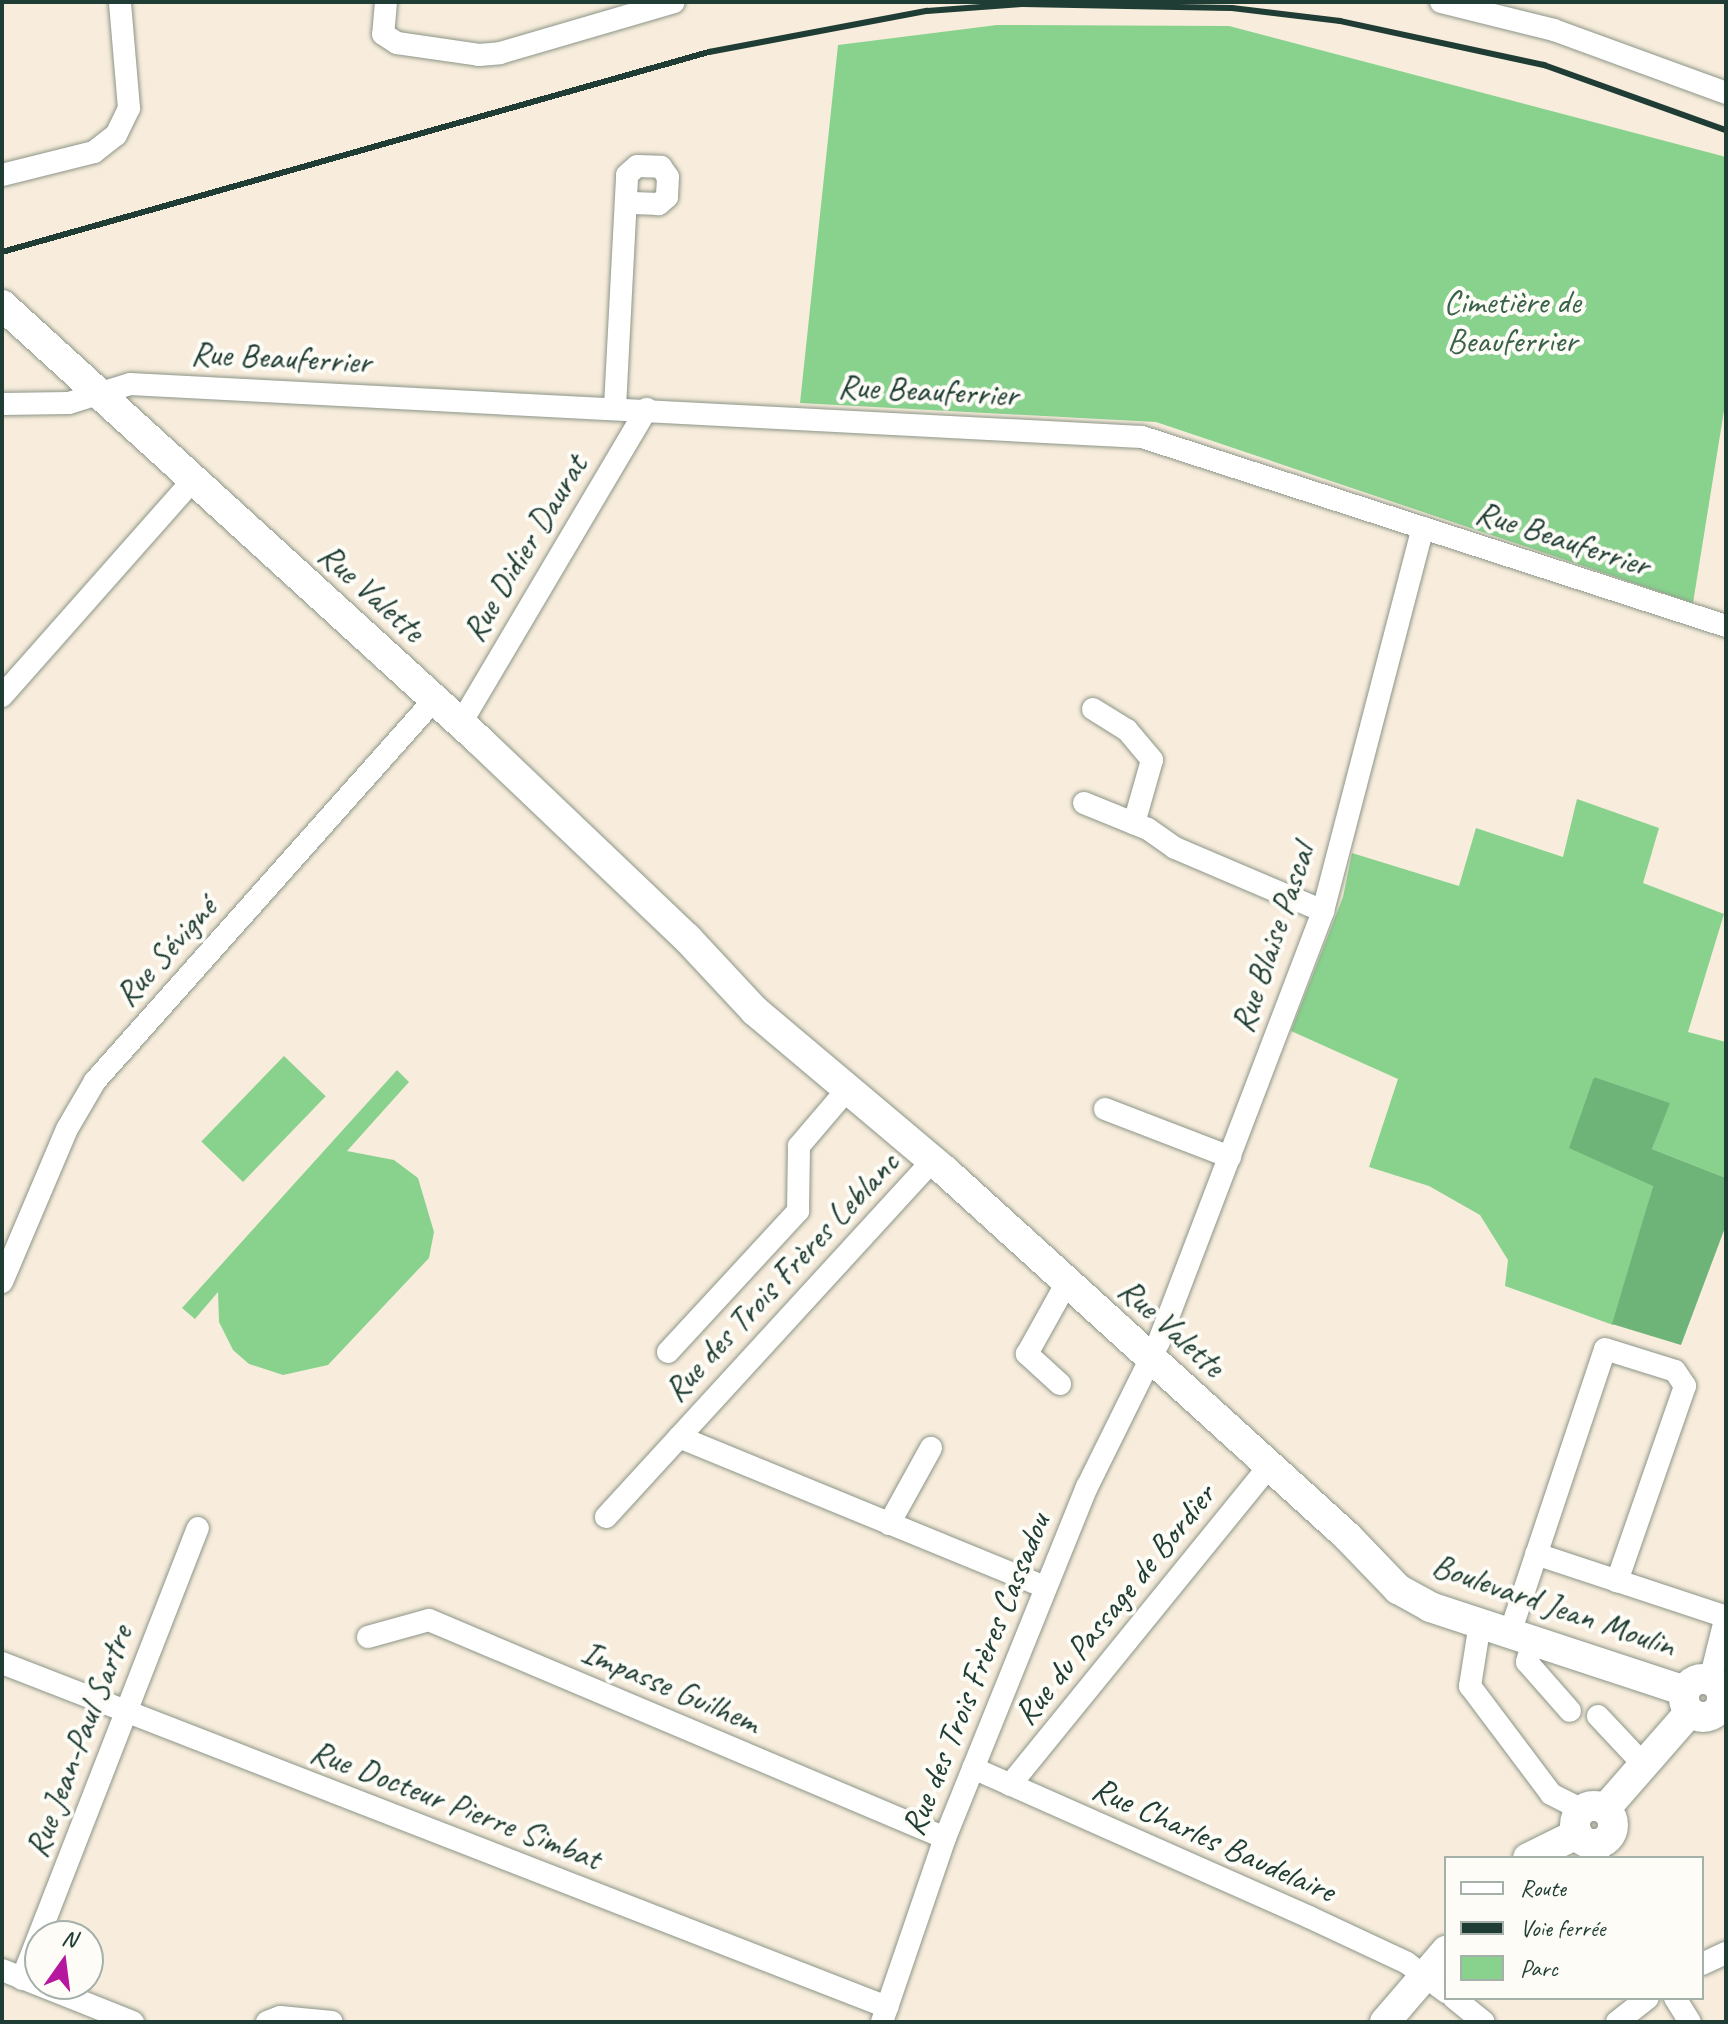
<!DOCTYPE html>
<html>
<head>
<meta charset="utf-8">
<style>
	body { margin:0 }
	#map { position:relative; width:1728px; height:2024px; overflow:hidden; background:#f8eddc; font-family:Caveat,sans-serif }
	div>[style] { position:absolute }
	.green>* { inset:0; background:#89d28e; transform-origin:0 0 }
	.forest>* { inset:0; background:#6eb479 }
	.roads { filter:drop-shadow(0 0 2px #8c9588) drop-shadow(0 0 2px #8c9588) }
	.minor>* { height:22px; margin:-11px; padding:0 11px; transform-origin:11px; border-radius:11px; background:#fff }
	.major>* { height:30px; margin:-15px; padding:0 15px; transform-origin:15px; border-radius:15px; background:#fff }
	.major>.ring { margin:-15px; padding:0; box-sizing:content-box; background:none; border:30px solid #fff; border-radius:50% }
	.rail>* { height:6px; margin:-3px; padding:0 3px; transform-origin:3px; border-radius:3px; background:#1f3d34 }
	span { translate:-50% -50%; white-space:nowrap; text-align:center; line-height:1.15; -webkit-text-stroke:8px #fdfcf7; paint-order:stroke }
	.park-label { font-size:34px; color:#3a624a }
	.street-label { font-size:34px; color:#1f3d34 }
	.frame { position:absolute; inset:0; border:4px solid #1f3d34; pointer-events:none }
	.legend { position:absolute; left:1444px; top:1856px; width:260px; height:144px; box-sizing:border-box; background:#fdfcf7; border:2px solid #a4b0a9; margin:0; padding:10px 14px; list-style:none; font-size:24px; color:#1f3d34 }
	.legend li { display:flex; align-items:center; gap:16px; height:40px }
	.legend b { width:40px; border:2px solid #a4b0a9 }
	.north { position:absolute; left:24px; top:1920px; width:80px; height:80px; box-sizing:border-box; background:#fdfcf7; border:2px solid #a4b0a9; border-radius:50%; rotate:14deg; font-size:22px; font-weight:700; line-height:32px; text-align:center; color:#1f3d34 }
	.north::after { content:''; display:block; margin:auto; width:28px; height:36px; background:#b5179e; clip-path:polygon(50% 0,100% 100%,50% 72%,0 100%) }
</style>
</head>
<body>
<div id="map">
	<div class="green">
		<i style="clip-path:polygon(997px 25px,1229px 26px,1726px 157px,1726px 398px,1693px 603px,1156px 422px,800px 403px,838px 45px)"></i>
		<i style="clip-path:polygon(1577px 799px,1659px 828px,1643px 883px,1724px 914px,1688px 1032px,1726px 1042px,1726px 1178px,1652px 1149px,1669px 1103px,1593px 1077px,1653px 1186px,1613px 1325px,1505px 1286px,1508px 1260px,1480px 1215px,1429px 1186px,1369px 1167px,1398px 1079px,1291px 1031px,1343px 897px,1352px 853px,1459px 886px,1476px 828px,1563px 857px)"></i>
		<i style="left:284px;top:1056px;width:58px;height:119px;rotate:44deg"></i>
		<i style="clip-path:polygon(397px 1070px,409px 1082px,347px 1151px,394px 1160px,418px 1178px,434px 1232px,429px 1258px,328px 1365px,283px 1375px,249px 1364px,233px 1350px,219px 1322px,218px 1292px,195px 1319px,182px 1308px)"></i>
	</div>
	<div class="forest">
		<i style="clip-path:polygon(1594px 1077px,1670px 1103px,1652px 1149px,1726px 1178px,1726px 1225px,1681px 1345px,1612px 1324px,1653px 1186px,1569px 1148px)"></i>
	</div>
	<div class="roads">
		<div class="minor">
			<i style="left:386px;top:2px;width:32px;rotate:95deg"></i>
			<i style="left:383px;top:34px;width:17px;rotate:33deg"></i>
			<i style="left:397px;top:43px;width:83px;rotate:8.3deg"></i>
			<i style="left:479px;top:55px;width:21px;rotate:-5deg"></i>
			<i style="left:500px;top:53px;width:181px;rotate:-16.3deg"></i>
			<i style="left:1441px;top:2px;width:116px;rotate:13.9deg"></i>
			<i style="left:1554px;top:30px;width:183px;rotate:20.1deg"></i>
			<i style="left:2px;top:175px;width:95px;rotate:-14deg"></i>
			<i style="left:94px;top:152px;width:28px;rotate:-38deg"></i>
			<i style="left:116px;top:135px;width:30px;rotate:-64deg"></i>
			<i style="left:129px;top:108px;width:106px;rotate:-94.9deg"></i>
			<i style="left:2px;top:404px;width:67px;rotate:-0.9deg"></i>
			<i style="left:69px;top:403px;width:64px;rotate:-17.3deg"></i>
			<i style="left:130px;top:384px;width:1013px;rotate:3deg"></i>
			<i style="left:1142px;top:437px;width:614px;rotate:17.93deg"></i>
			<i style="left:615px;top:407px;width:232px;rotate:-87deg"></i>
			<i style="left:627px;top:175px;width:13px;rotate:-42deg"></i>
			<i style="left:637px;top:166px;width:24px;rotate:2deg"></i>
			<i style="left:661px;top:167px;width:12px;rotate:55deg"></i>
			<i style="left:668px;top:177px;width:20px;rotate:93deg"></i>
			<i style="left:667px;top:197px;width:11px;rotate:139deg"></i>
			<i style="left:659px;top:204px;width:33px;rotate:-178deg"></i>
			<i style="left:2px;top:696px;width:288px;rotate:-48.5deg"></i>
			<i style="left:1093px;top:709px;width:40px;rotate:32deg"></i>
			<i style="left:1127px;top:730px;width:39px;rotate:50deg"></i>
			<i style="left:1152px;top:760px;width:66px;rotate:105.9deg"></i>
			<i style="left:461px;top:723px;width:365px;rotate:-59.4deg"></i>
			<i style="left:1084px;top:803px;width:69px;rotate:22.1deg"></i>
			<i style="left:1148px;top:829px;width:33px;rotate:35deg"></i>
			<i style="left:1175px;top:848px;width:161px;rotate:23.1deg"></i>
			<i style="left:1105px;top:1109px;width:134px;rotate:21deg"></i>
			<i style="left:2px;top:1282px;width:166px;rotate:-67deg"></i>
			<i style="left:67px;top:1129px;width:56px;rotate:-59.7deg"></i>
			<i style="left:95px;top:1081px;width:510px;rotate:-48.34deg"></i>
			<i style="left:668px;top:1352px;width:192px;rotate:-47.3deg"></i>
			<i style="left:798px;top:1211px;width:65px;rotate:-89.1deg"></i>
			<i style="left:799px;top:1146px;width:71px;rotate:-49.6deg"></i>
			<i style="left:1060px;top:1384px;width:45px;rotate:-137.7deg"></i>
			<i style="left:1027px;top:1354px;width:82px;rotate:-60.9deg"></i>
			<i style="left:679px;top:1437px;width:395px;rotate:22.3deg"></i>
			<i style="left:606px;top:1517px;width:484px;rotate:-47.5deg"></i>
			<i style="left:889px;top:1524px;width:87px;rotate:-61.1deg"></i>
			<i style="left:1536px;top:1554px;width:200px;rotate:18.3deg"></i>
			<i style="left:1480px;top:1623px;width:64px;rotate:99deg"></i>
			<i style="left:1470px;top:1686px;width:135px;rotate:53.1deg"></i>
			<i style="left:1551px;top:1794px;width:35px;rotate:27deg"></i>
			<i style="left:1510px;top:1633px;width:299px;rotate:-71.5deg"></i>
			<i style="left:1605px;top:1349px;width:73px;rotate:17.4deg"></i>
			<i style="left:1675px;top:1371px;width:18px;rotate:56deg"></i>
			<i style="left:1685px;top:1386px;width:207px;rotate:109.2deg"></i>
			<i style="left:368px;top:1637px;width:63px;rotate:-15.6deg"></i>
			<i style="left:429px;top:1620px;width:560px;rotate:22.9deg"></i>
			<i style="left:1533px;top:1641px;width:22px;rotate:106deg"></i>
			<i style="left:1527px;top:1662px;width:65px;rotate:48.7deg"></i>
			<i style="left:2px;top:1663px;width:950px;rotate:21.24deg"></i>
			<i style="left:1710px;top:1680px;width:66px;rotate:-76deg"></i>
			<i style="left:1598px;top:1716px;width:66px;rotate:46.8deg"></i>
			<i style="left:973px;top:1768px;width:368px;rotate:23.9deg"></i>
			<i style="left:1309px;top:1917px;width:108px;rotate:25.1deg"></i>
			<i style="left:1407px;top:1963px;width:49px;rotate:36.6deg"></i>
			<i style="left:1010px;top:1785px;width:412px;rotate:-50.9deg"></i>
			<i style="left:1598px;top:1858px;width:15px;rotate:-82deg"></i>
			<i style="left:1702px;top:1964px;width:26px;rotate:-25deg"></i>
			<i style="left:2px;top:1970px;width:141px;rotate:21.7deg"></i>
			<i style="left:22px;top:1979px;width:484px;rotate:-68.7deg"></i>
			<i style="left:1454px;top:1998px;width:38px;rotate:39deg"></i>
			<i style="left:1675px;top:1998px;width:28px;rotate:58deg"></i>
			<i style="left:267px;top:2022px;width:14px;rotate:-21deg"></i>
			<i style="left:280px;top:2017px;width:52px;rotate:5.5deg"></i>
			<i style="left:882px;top:2022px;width:194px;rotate:-71.1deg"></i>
			<i style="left:945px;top:1838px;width:379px;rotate:-68deg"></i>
			<i style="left:1087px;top:1487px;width:163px;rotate:-63.7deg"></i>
			<i style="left:1159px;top:1341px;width:460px;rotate:-69.1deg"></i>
			<i style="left:1323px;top:911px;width:396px;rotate:-75.4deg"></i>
			<i style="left:1617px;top:2022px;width:39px;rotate:-38deg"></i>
		</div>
		<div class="major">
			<i style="left:2px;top:305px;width:646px;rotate:42.36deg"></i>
			<i style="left:479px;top:740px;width:287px;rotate:43.6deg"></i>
			<i style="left:687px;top:938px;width:100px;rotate:47deg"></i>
			<i style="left:755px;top:1011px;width:247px;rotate:40.1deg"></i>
			<i style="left:944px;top:1170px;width:544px;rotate:42.25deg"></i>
			<i style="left:1347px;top:1536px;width:74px;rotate:46.1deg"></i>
			<i style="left:1398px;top:1589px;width:37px;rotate:29deg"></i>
			<i style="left:1430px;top:1607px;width:268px;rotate:18.2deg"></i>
			<i class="ring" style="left:1684px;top:1679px;width:8px;height:8px"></i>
			<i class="ring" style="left:1575px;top:1806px;width:8px;height:8px"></i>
			<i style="left:1605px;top:1809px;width:129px;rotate:-48.8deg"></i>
			<i style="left:1528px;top:1858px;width:55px;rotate:-26.1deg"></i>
			<i style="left:1385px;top:2022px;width:94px;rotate:-49.3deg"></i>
		</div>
	</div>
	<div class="rail">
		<i style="left:2px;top:252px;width:735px;rotate:-15.8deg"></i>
		<i style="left:709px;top:52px;width:222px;rotate:-10.7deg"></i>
		<i style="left:927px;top:11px;width:95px;rotate:-4.2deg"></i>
		<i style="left:1022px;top:4px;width:210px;rotate:1.1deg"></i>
		<i style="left:1232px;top:8px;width:109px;rotate:6.9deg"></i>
		<i style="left:1340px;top:21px;width:209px;rotate:12.2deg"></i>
		<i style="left:1544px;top:65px;width:193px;rotate:19.7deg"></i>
	</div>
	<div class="park-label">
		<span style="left:1512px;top:321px">Cimetière de<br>Beauferrier</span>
	</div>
	<div class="street-label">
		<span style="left:281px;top:357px;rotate:3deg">Rue Beauferrier</span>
		<span style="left:928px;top:390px;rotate:3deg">Rue Beauferrier</span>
		<span style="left:1563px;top:538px;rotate:18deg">Rue Beauferrier</span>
		<span style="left:524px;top:548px;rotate:-59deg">Rue Didier Daurat</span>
		<span style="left:372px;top:592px;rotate:42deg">Rue Valette</span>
		<span style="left:1272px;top:938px;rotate:-71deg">Rue Blaise Pascal</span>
		<span style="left:165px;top:951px;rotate:-48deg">Rue Sévigné</span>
		<span style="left:781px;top:1276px;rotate:-47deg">Rue des Trois Frères Leblanc</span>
		<span style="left:1172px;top:1327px;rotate:42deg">Rue Valette</span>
		<span style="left:1114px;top:1604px;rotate:-51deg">Rue du Passage de Bordier</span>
		<span style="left:1554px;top:1605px;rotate:19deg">Boulevard Jean Moulin</span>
		<span style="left:975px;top:1674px;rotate:-68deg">Rue des Trois Frères Cassadou</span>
		<span style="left:671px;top:1686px;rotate:23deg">Impasse Guilhem</span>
		<span style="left:78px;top:1741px;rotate:-69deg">Rue Jean-Paul Sartre</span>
		<span style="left:456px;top:1804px;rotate:21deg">Rue Docteur Pierre Simbat</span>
		<span style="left:1214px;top:1839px;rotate:24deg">Rue Charles Baudelaire</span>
	</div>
	<div class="frame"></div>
	<ul class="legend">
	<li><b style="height:10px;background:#fff"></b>Route</li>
	<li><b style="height:10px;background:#1f3d34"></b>Voie ferrée</li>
	<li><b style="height:22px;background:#89d28e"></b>Parc</li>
	</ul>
	<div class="north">N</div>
</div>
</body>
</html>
